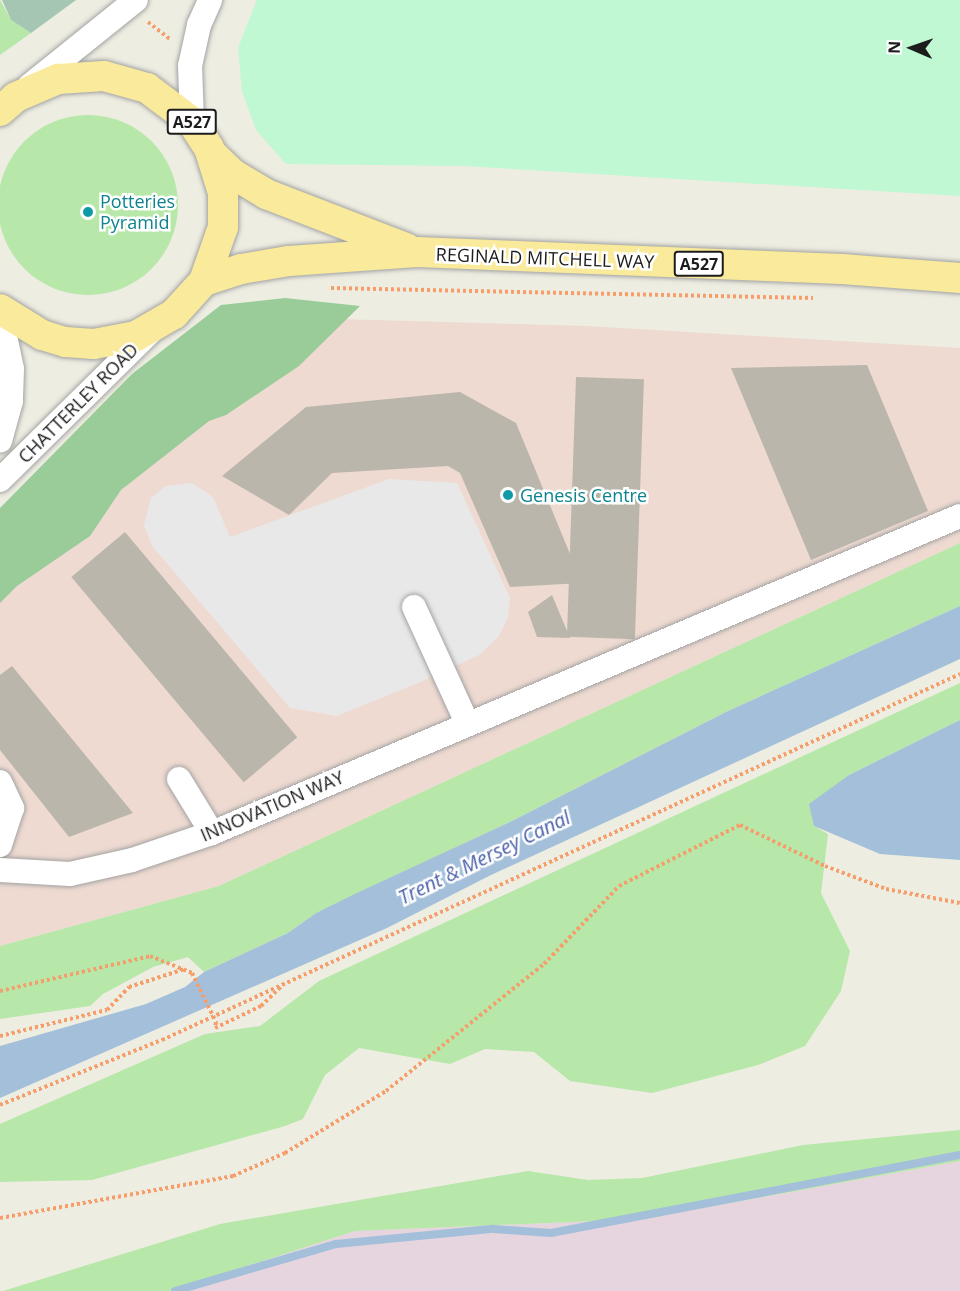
<!DOCTYPE html>
<html>
<head>
<meta charset="utf-8">
<style>
	body { margin:0 }
	#map { position:relative; width:960px; height:1291px; overflow:hidden; background:#eeede2; font-family:"Open Sans",sans-serif }
	div>[style] { position:absolute }
	.commercial>* { inset:0; background:#eedad1 }
	.industrial>* { inset:0; background:#e6d4de }
	.grass>* { inset:0; background:#b7e7a9 }
	.round { border-radius:50% }
	.forest>* { inset:0; background:#99cc98 }
	.cemetery>* { inset:0; background:#a4c6b2 }
	.park>* { inset:0; background:#bff8d3 }
	.parking>* { inset:0; background:#e8e8e8 }
	.water>* { inset:0; background:#a3bfda }
	.stream>* { height:8px; margin:-4px; padding:0 4px; transform-origin:4px; border-radius:4px; background:#a3bfda }
	.building>* { inset:0; background:#bab6ac; transform-origin:0 0 }
	.path>* { height:4px; margin-top:-2px; transform-origin:0; background:repeating-linear-gradient(90deg,#f69e6b 0 3px,transparent 0 6px) }
	.roads { filter:drop-shadow(0 0 2px #a3a3a3) drop-shadow(0 0 2px #a3a3a3) }
	.minor>* { height:24px; margin:-12px; padding:0 12px; transform-origin:12px; border-radius:12px; background:#fff }
	.major>* { height:30px; margin:-15px; padding:0 15px; transform-origin:15px; border-radius:15px; background:#f9ea9c }
	.path-bridge>* { height:4px; margin-top:-2px; transform-origin:0; background:repeating-linear-gradient(90deg,#f69e6b 0 3px,transparent 0 6px) }
	.dots>* { width:16px; height:16px; translate:-50% -50%; box-sizing:border-box; border:3px solid #fff; border-radius:50% }
	span { translate:-50% -50%; white-space:nowrap; text-align:center; line-height:1.15; -webkit-text-stroke:5px #fff; paint-order:stroke }
	.shield-label span { padding:2px 4px; background:#fff; border:2px solid; border-radius:4px; -webkit-text-stroke-width:0 }
	.shield-label { font-size:16px; color:#1c1c1c; font-weight:700 }
	.culture-label { font-size:18px; color:#0d838f }
	.left { translate:0 -50%; text-align:left }
	.street-label { font-size:18px; color:#1c1c1c }
	.water-label { font-size:20px; color:#4c62a9; font-style:italic }
	.north { position:absolute; left:882px; top:18px; width:60px; height:60px; -webkit-text-stroke:4px #fff; paint-order:stroke; rotate:272deg; font-size:16px; font-weight:700; line-height:24px; text-align:center; color:#1c1c1c }
	.north::after { content:''; display:block; margin:auto; width:21px; height:27px; background:#1c1c1c; clip-path:polygon(50% 0,100% 100%,50% 72%,0 100%) }
</style>
</head>
<body>
<div id="map">
	<div class="commercial">
		<i style="clip-path:polygon(265px 317px,587px 326px,960px 348px,960px 543px,219px 886px,0 946px,0 551px)"></i>
	</div>
	<div class="industrial">
		<i style="clip-path:polygon(960px 1161px,960px 1291px,170px 1291px,355px 1231px,643px 1219px)"></i>
	</div>
	<div class="grass">
		<i style="clip-path:polygon(0 0,11px 20px,31px 33px,0 55px)"></i>
		<i class="round" style="left:-2px;top:115px;width:180px;height:180px"></i>
		<i style="clip-path:polygon(960px 543px,960px 606px,728px 711px,512px 821px,316px 913px,288px 933px,204px 972px,188px 957px,153px 967px,103px 994px,90px 1006px,0 1019px,0 946px,219px 886px)"></i>
		<i style="clip-path:polygon(960px 683px,960px 720px,849px 775px,814px 826px,828px 834px,821px 893px,850px 951px,841px 991px,805px 1046px,758px 1065px,652px 1093px,570px 1081px,534px 1052px,485px 1049px,450px 1064px,359px 1048px,325px 1075px,303px 1119px,285px 1126px,92px 1180px,0 1182px,0 1124px,205px 1034px,260px 1026px,319px 981px)"></i>
		<i style="clip-path:polygon(960px 1130px,960px 1161px,643px 1219px,355px 1231px,170px 1291px,3px 1291px,220px 1224px,528px 1171px,588px 1180px,642px 1178px,803px 1145px)"></i>
	</div>
	<div class="forest">
		<i style="clip-path:polygon(285px 298px,360px 306px,299px 366px,226px 415px,209px 421px,121px 490px,90px 536px,17px 586px,0 603px,0 508px,132px 374px,221px 305px)"></i>
	</div>
	<div class="cemetery">
		<i style="clip-path:polygon(2px 0,76px 0,31px 33px,11px 20px)"></i>
	</div>
	<div class="park">
		<i style="clip-path:polygon(257px 0,960px 0,960px 196px,464px 166px,286px 164px,256px 130px,242px 91px,238px 48px)"></i>
	</div>
	<div class="parking">
		<i style="clip-path:polygon(389px 479px,457px 483px,510px 598px,508px 617px,499px 636px,479px 655px,418px 683px,337px 716px,290px 708px,153px 547px,144px 526px,151px 498px,166px 486px,192px 483px,213px 497px,230px 537px)"></i>
	</div>
	<div class="water">
		<i style="clip-path:polygon(960px 606px,960px 659px,491px 875px,387px 928px,0 1098px,0 1046px,146px 1004px,185px 987px,204px 972px,288px 933px,316px 913px,359px 892px,512px 821px,728px 711px)"></i>
		<i style="clip-path:polygon(960px 720px,960px 860px,880px 854px,814px 826px,809px 804px,849px 775px)"></i>
	</div>
	<div class="stream">
		<i style="left:175px;top:1291px;width:168px;rotate:-16.3deg"></i>
		<i style="left:336px;top:1244px;width:158px;rotate:-5.5deg"></i>
		<i style="left:493px;top:1229px;width:58px;rotate:3.9deg"></i>
		<i style="left:551px;top:1233px;width:416px;rotate:-10.8deg"></i>
	</div>
	<div class="building">
		<i style="clip-path:polygon(867px 365px,928px 511px,811px 560px,731px 368px)"></i>
		<i style="left:576px;top:377px;width:68px;height:260px;rotate:2deg"></i>
		<i style="clip-path:polygon(460px 392px,516px 423px,582px 583px,510px 587px,460px 473px,448px 466px,332px 473px,289px 515px,222px 476px,306px 407px)"></i>
		<i style="left:125px;top:532px;width:268px;height:70px;rotate:50deg"></i>
		<i style="clip-path:polygon(552px 595px,570px 638px,537px 637px,528px 612px)"></i>
		<i style="clip-path:polygon(12px 666px,133px 813px,69px 837px,0 750px,0 675px)"></i>
	</div>
	<div class="path">
		<i style="left:148px;top:22px;width:28px;rotate:38deg"></i>
		<i style="left:331px;top:288px;width:482px;rotate:1.2deg"></i>
		<i style="left:0;top:991px;width:154px;rotate:-13.1deg"></i>
		<i style="left:150px;top:956px;width:45px;rotate:22deg"></i>
		<i style="left:216px;top:1022px;width:6px;rotate:99deg"></i>
		<i style="left:215px;top:1028px;width:51px;rotate:-25.6deg"></i>
		<i style="left:261px;top:1006px;width:29px;rotate:-44deg"></i>
		<i style="left:0;top:1036px;width:110px;rotate:-13.7deg"></i>
		<i style="left:107px;top:1010px;width:32px;rotate:-46deg"></i>
		<i style="left:129px;top:987px;width:59px;rotate:-17.8deg"></i>
		<i style="left:0;top:1105px;width:175px;rotate:-21.9deg"></i>
		<i style="left:162px;top:1040px;width:878px;rotate:-24.64deg"></i>
		<i style="left:0;top:1218px;width:237px;rotate:-10.2deg"></i>
		<i style="left:233px;top:1176px;width:57px;rotate:-23.9deg"></i>
		<i style="left:285px;top:1153px;width:119px;rotate:-31.5deg"></i>
		<i style="left:386px;top:1091px;width:203px;rotate:-38.8deg"></i>
		<i style="left:544px;top:964px;width:108px;rotate:-46.1deg"></i>
		<i style="left:619px;top:886px;width:136px;rotate:-26.8deg"></i>
		<i style="left:740px;top:825px;width:94px;rotate:25.8deg"></i>
		<i style="left:825px;top:866px;width:65px;rotate:20.7deg"></i>
		<i style="left:886px;top:889px;width:75px;rotate:10.7deg"></i>
	</div>
	<div class="roads">
		<div class="minor">
			<i style="left:29px;top:86px;width:137px;rotate:-38.8deg"></i>
			<i style="left:192px;top:122px;width:56px;rotate:-92deg"></i>
			<i style="left:190px;top:66px;width:42px;rotate:-77.6deg"></i>
			<i style="left:199px;top:25px;width:27px;rotate:-66deg"></i>
			<i style="left:0;top:312px;width:58px;rotate:78.1deg"></i>
			<i style="left:12px;top:369px;width:32px;rotate:92deg"></i>
			<i style="left:11px;top:401px;width:41px;rotate:105.4deg"></i>
			<i style="left:0;top:480px;width:214px;rotate:-44.6deg"></i>
			<i style="left:414px;top:607px;width:128px;rotate:65.4deg"></i>
			<i style="left:179px;top:779px;width:63px;rotate:58.6deg"></i>
			<i style="left:0;top:782px;width:29px;rotate:65deg"></i>
			<i style="left:12px;top:808px;width:39px;rotate:108deg"></i>
			<i style="left:0;top:870px;width:70px;rotate:3.3deg"></i>
			<i style="left:70px;top:874px;width:64px;rotate:-12.7deg"></i>
			<i style="left:132px;top:860px;width:84px;rotate:-18.6deg"></i>
			<i style="left:212px;top:833px;width:812px;rotate:-22.97deg"></i>
		</div>
		<div class="major">
			<i style="left:0;top:111px;width:21px;rotate:-41deg"></i>
			<i style="left:16px;top:97px;width:46px;rotate:-23.2deg"></i>
			<i style="left:58px;top:79px;width:46px;rotate:-3.7deg"></i>
			<i style="left:104px;top:76px;width:45px;rotate:15.6deg"></i>
			<i style="left:147px;top:88px;width:56px;rotate:37.1deg"></i>
			<i style="left:192px;top:122px;width:31px;rotate:57deg"></i>
			<i style="left:209px;top:148px;width:47px;rotate:72.7deg"></i>
			<i style="left:223px;top:193px;width:34px;rotate:90deg"></i>
			<i style="left:223px;top:227px;width:57px;rotate:109.4deg"></i>
			<i style="left:204px;top:281px;width:45px;rotate:132.3deg"></i>
			<i style="left:174px;top:314px;width:44px;rotate:149.9deg"></i>
			<i style="left:136px;top:336px;width:43px;rotate:169.2deg"></i>
			<i style="left:94px;top:344px;width:29px;rotate:-176deg"></i>
			<i style="left:65px;top:342px;width:24px;rotate:-163deg"></i>
			<i style="left:42px;top:335px;width:49px;rotate:-148.2deg"></i>
			<i style="left:212px;top:154px;width:29px;rotate:44deg"></i>
			<i style="left:233px;top:174px;width:39px;rotate:31deg"></i>
			<i style="left:266px;top:194px;width:150px;rotate:21.1deg"></i>
			<i style="left:204px;top:281px;width:39px;rotate:-18deg"></i>
			<i style="left:241px;top:269px;width:49px;rotate:-9.5deg"></i>
			<i style="left:289px;top:261px;width:128px;rotate:-4deg"></i>
			<i style="left:417px;top:252px;width:425px;rotate:2.3deg"></i>
			<i style="left:842px;top:269px;width:118px;rotate:4.4deg"></i>
		</div>
	</div>
	<div class="path-bridge">
		<i style="left:192px;top:973px;width:55px;rotate:63.9deg"></i>
	</div>
	<div class="dots">
		<i style="left:88px;top:212px;background:#0f9aa8"></i>
		<i style="left:508px;top:495px;background:#0f9aa8"></i>
	</div>
	<div class="shield-label">
		<span style="left:192px;top:122px">A527</span>
		<span style="left:699px;top:264px">A527</span>
	</div>
	<div class="culture-label">
		<span class="left" style="left:100px;top:212px">Potteries<br>Pyramid</span>
		<span class="left" style="left:520px;top:495px">Genesis Centre</span>
	</div>
	<div class="street-label">
		<span style="left:545px;top:258px;rotate:2deg">REGINALD MITCHELL WAY</span>
		<span style="left:78px;top:403px;rotate:-45deg">CHATTERLEY ROAD</span>
		<span style="left:272px;top:806px;rotate:-23deg">INNOVATION WAY</span>
	</div>
	<div class="water-label">
		<span style="left:484px;top:857px;rotate:-26deg">Trent &amp; Mersey Canal</span>
	</div>
	<div class="north">N</div>
</div>
</body>
</html>
